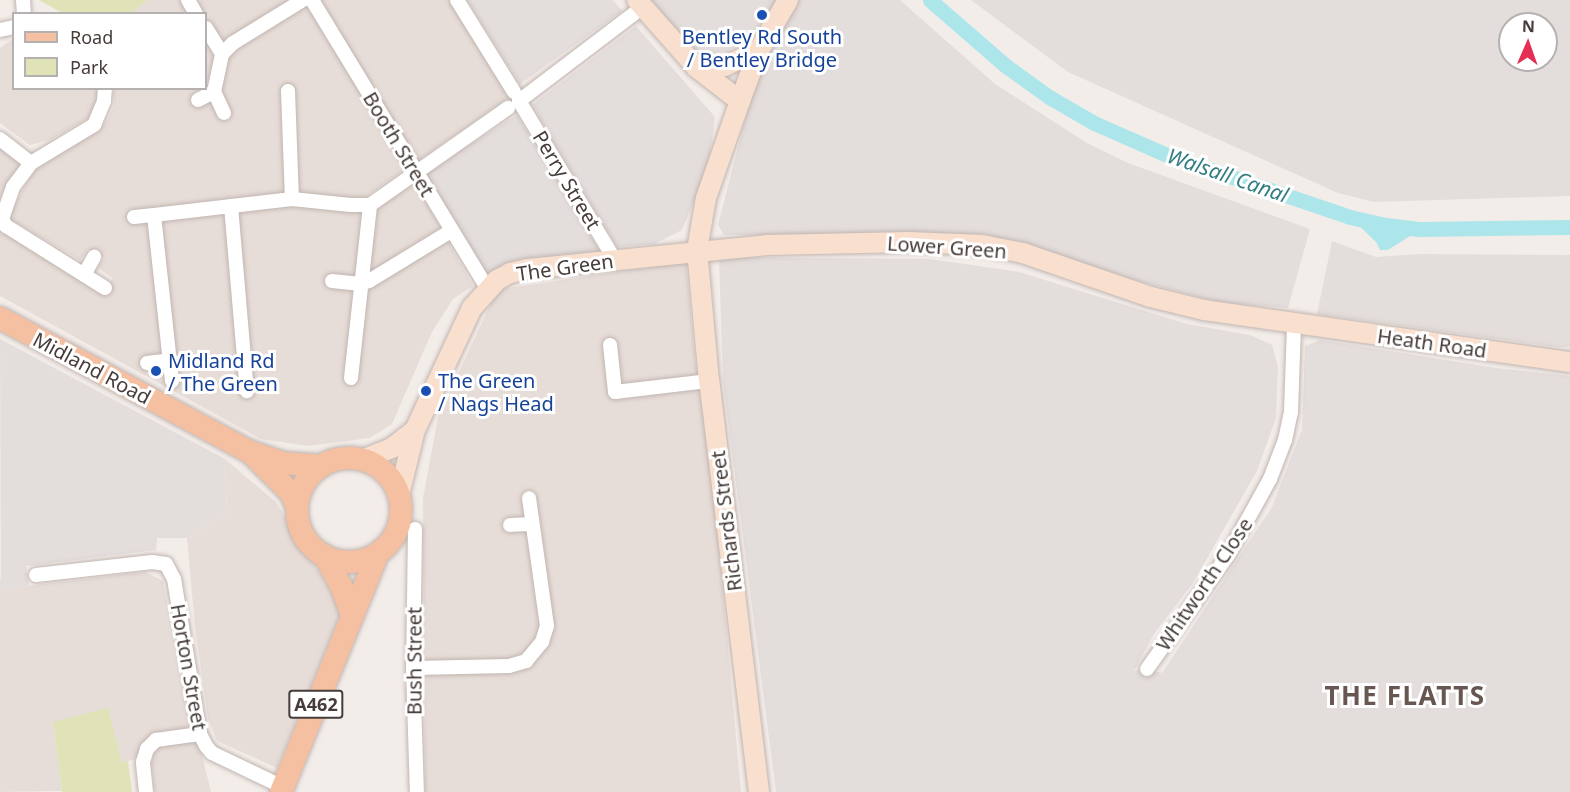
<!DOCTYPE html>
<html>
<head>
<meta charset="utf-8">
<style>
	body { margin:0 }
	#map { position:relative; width:1570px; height:792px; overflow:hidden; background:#f3edea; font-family:"Noto Sans",sans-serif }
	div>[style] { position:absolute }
	.residential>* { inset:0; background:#e7ddd8 }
	.industrial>* { inset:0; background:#e3dddb }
	.green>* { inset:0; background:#dfe3b7 }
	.water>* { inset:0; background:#ace6ea }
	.canal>* { height:15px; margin:-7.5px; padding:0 7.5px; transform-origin:7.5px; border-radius:7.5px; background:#ace6ea }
	.roads { filter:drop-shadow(0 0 2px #c1b5b0) drop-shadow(0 0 2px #c1b5b0) }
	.street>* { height:14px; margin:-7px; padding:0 7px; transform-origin:7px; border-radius:7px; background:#fff }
	.secondary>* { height:20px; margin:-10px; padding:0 10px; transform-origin:10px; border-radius:10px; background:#f9dfce }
	.primary>* { height:22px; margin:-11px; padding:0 11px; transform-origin:11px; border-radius:11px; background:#f5c0a2 }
	.primary>.ring { margin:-11px; padding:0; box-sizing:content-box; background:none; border:22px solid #f5c0a2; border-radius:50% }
	.dots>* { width:16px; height:16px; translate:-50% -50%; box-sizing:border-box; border:3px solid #fff; border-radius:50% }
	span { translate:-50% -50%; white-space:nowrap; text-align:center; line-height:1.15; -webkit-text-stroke:6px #fff; paint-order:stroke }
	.shield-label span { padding:2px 4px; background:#fff; border:2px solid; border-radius:4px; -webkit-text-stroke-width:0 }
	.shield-label { font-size:18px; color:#463c39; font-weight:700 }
	.transit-label { font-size:20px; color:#164399 }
	.left { translate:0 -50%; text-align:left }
	.street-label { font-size:20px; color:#463c39 }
	.water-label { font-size:21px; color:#317d82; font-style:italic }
	.district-label { font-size:26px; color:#685751; font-weight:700; letter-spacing:1.5px }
	.legend { position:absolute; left:12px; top:12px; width:195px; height:78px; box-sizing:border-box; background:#fff; border:2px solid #b5b1b0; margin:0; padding:8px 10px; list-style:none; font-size:18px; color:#463c39 }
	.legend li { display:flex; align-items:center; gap:12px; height:30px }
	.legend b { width:30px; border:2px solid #b5b1b0 }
	.north { position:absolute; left:1498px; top:12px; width:60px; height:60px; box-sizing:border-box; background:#fff; border:2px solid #b5b1b0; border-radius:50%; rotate:2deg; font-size:16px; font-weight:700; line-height:24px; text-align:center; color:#463c39 }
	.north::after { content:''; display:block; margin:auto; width:21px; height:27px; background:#e52f54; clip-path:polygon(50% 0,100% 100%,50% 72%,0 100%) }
</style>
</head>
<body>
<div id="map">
	<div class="residential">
		<i style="clip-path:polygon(147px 0,449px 0,511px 97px,360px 200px,371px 209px,415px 182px,473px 286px,453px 299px,432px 332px,392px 424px,370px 438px,308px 446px,261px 439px,0 296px,0 230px,103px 293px,113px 278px,98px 268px,104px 258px,89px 249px,80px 260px,10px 219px,11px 212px,33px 171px,106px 123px,114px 106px,114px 89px,206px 88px,206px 14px,131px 13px)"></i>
		<i style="clip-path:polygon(13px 39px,14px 88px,102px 89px,93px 115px,52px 139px,30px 145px,0 123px,0 48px)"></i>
		<i style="clip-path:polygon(0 142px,23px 162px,4px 188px,0 199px)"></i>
		<i style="clip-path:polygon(686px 262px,695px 360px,714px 495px,741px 792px,425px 792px,423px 498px,438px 417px,493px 299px,502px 289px)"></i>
		<i style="clip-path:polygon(225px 459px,276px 502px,342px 610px,277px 768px,217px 741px,208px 718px,195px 628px,187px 538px,227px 514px)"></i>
		<i style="clip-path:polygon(145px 572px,163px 581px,190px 727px,154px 737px,146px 742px,135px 759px,122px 763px,53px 722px,62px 791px,0 792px,0 575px,2px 589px)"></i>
		<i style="clip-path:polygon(198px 738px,211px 792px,155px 792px,150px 751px,155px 746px)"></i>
	</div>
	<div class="industrial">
		<i style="clip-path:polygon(467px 0,613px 0,622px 11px,520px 84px)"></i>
		<i style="clip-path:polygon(645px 0,778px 0,748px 41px,726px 51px,705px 55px,694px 55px)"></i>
		<i style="clip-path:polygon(799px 0,900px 0,995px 84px,1087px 143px,1128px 163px,1310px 229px,1288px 308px,1218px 302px,1138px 281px,985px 234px,724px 235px,718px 225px,749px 105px,762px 66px)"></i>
		<i style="clip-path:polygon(evenodd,971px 0,1570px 0,1570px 196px,1374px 202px,1338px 193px,1068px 72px,971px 0,1510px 24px,1546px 24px,1546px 60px,1510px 60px,1510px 24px)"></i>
		<i style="clip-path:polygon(636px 26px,715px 117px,708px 169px,682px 230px,654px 244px,617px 247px,532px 105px)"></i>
		<i style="clip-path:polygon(517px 115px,600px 251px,538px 260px,483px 276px,422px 175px)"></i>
		<i style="clip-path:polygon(1332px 241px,1376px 257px,1421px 254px,1570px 255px,1570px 347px,1557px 347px,1317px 314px)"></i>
		<i style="clip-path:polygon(719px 257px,930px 259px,1019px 272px,1187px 324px,1250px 335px,1272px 345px,1278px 367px,1276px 418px,1257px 471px,1193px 583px,1154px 634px,1134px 671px,1147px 669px,1162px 673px,1272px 507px,1302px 430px,1305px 346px,1320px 340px,1496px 368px,1570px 376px,1570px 792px,776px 792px,723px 382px)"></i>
		<i style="clip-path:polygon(0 339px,225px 459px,227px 514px,187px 538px,157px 538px,156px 550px,26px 566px,29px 586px,1px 589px)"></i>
	</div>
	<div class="green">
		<i style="clip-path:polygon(39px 0,147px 0,131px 13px,64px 14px)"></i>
		<i style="clip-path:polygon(108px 708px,122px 763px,128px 761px,132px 792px,62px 792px,53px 722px)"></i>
	</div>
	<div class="water">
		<i style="clip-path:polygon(1350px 217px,1386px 225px,1421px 229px,1388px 250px,1380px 250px,1376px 242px)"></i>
	</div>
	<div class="canal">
		<i style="left:930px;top:0;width:101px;rotate:41deg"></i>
		<i style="left:1006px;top:66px;width:53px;rotate:35.8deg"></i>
		<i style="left:1049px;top:97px;width:52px;rotate:30deg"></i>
		<i style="left:1094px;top:123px;width:80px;rotate:23.7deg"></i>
		<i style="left:1167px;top:155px;width:193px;rotate:18.7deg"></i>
		<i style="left:1350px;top:217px;width:37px;rotate:13deg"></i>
		<i style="left:1386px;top:225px;width:35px;rotate:7deg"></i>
		<i style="left:1421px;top:229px;width:149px;rotate:-0.8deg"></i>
	</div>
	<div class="roads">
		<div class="street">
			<i style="left:23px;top:0;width:14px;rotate:86deg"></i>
			<i style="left:188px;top:0;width:16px;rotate:60deg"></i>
			<i style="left:312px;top:0;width:337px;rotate:58.7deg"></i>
			<i style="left:457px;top:0;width:108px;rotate:58.2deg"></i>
			<i style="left:206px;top:28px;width:31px;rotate:58deg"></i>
			<i style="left:0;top:30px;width:14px;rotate:-12deg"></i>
			<i style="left:288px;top:91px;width:108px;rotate:87.9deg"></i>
			<i style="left:198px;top:100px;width:18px;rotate:-27deg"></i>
			<i style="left:224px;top:113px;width:23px;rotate:-115deg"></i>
			<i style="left:214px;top:92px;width:39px;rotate:-78deg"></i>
			<i style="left:222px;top:54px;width:16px;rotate:-45deg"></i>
			<i style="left:233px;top:43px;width:82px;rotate:-31.6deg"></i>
			<i style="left:0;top:139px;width:39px;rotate:38deg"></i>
			<i style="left:231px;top:206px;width:186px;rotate:85.1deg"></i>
			<i style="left:134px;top:217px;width:20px;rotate:-6deg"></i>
			<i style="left:615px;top:260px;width:186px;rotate:-121.1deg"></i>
			<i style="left:519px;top:101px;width:156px;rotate:-37.2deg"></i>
			<i style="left:84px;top:275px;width:21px;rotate:-61deg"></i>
			<i style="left:332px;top:281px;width:29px;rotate:6deg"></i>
			<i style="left:361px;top:284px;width:9px;rotate:-21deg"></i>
			<i style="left:369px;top:281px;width:96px;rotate:-31.4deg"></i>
			<i style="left:105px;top:288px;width:117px;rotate:-147.9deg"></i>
			<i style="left:6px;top:226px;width:8px;rotate:-120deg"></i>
			<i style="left:2px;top:219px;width:34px;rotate:-71deg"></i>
			<i style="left:13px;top:187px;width:30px;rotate:-53deg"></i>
			<i style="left:31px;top:163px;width:74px;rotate:-31.1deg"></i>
			<i style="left:94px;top:125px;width:26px;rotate:-67deg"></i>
			<i style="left:104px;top:101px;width:13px;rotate:-86deg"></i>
			<i style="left:610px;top:345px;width:47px;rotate:83.9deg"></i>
			<i style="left:615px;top:392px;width:95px;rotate:-6.7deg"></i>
			<i style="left:147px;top:363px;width:23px;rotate:-7deg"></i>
			<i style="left:351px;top:378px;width:174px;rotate:-83.7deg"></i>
			<i style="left:172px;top:381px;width:167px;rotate:-96.2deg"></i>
			<i style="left:154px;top:215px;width:139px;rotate:-6.6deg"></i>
			<i style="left:292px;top:199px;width:59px;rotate:5.8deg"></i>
			<i style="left:351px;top:205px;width:19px"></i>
			<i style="left:370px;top:205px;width:169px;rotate:-35.1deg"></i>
			<i style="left:510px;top:525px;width:22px;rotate:-3deg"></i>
			<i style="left:415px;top:529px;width:139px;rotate:90.8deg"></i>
			<i style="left:413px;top:668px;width:124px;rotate:88.2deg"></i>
			<i style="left:36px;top:575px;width:117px;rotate:-6.4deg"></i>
			<i style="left:152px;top:562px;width:14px;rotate:8deg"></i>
			<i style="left:166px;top:564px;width:17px;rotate:62deg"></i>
			<i style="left:174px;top:579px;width:157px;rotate:80.5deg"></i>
			<i style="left:200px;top:734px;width:13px;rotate:63deg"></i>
			<i style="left:206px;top:746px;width:9px;rotate:49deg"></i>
			<i style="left:212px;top:753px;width:79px;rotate:25.6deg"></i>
			<i style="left:413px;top:668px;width:96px;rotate:-1.2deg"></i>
			<i style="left:509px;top:666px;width:18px;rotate:-16deg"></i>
			<i style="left:526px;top:661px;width:25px;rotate:-50deg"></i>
			<i style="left:542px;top:642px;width:17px;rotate:-73deg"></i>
			<i style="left:547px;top:626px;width:129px;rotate:-98deg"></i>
			<i style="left:1147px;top:669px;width:140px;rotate:-54.6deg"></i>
			<i style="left:1228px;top:555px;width:87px;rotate:-61.1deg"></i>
			<i style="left:1270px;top:479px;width:42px;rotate:-69deg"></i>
			<i style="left:1285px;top:440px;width:29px;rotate:-78deg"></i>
			<i style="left:1291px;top:412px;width:87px;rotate:-88deg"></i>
			<i style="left:146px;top:792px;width:30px;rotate:-96deg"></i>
			<i style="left:143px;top:762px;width:14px;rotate:-73deg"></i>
			<i style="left:147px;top:749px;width:13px;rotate:-45deg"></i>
			<i style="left:156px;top:740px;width:44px;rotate:-7.8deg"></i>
		</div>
		<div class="secondary">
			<i style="left:637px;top:0;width:89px;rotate:48.6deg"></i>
			<i style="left:696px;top:67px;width:56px;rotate:37.7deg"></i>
			<i style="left:696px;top:67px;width:29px;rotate:-2deg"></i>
			<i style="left:725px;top:66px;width:38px;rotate:-25deg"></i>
			<i style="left:362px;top:460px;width:32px;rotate:-22deg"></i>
			<i style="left:392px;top:448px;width:29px;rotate:-38deg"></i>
			<i style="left:399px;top:495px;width:67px;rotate:-76.2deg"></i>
			<i style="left:415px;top:430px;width:135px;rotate:-65deg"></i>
			<i style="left:472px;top:308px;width:38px;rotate:-48deg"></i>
			<i style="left:497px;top:280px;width:15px;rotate:-28deg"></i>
			<i style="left:510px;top:273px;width:18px;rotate:-13deg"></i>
			<i style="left:528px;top:269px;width:240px;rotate:-5.7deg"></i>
			<i style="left:767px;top:245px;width:142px;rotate:-1.2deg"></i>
			<i style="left:909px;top:242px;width:73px;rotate:2.4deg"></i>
			<i style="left:982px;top:245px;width:42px;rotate:11deg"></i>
			<i style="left:1023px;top:253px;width:135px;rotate:19deg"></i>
			<i style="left:1151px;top:297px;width:55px;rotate:13.8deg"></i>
			<i style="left:1204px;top:310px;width:370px;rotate:8.1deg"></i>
			<i style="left:759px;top:792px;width:414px;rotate:-96.9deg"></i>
			<i style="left:709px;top:381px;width:132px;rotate:-95.2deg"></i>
			<i style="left:697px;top:250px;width:53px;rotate:-80.2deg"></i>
			<i style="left:706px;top:198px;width:103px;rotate:-70.7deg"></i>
			<i style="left:740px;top:101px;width:54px;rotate:-69.6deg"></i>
			<i style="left:759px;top:50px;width:58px;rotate:-59.9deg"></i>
		</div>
		<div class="primary">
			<i style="left:0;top:318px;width:281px;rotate:28.2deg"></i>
			<i style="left:248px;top:451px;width:36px;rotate:19deg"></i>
			<i style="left:282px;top:463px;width:40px;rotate:4.3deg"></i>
			<i style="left:254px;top:456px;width:52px;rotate:45deg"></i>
			<i style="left:291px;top:493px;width:15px;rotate:67deg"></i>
			<i class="ring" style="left:297px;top:458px;width:82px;height:82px"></i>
			<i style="left:324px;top:555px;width:38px;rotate:61deg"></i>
			<i style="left:342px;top:588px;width:30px;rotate:70deg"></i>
			<i style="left:281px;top:792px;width:258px;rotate:-67.9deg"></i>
		</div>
	</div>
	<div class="dots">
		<i style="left:762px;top:15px;background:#1a4fb4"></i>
		<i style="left:156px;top:371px;background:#1a4fb4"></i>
		<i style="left:426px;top:391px;background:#1a4fb4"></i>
	</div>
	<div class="shield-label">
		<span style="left:316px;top:704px">A462</span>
	</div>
	<div class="transit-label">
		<span style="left:762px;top:48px">Bentley Rd South<br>/ Bentley Bridge</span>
		<span class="left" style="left:168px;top:372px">Midland Rd<br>/ The Green</span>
		<span class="left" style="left:438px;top:392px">The Green<br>/ Nags Head</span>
	</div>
	<div class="street-label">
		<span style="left:399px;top:144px;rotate:59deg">Booth Street</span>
		<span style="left:567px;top:180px;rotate:59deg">Perry Street</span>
		<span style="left:947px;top:247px;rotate:4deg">Lower Green</span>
		<span style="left:565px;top:267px;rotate:-8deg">The Green</span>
		<span style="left:1432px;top:343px;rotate:8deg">Heath Road</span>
		<span style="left:92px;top:368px;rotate:28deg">Midland Road</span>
		<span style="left:726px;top:521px;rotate:-97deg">Richards Street</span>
		<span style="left:1204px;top:584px;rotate:-56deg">Whitworth Close</span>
		<span style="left:414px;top:661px;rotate:-90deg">Bush Street</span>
		<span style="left:189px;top:667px;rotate:80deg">Horton Street</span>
	</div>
	<div class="water-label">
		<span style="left:1228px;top:175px;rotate:19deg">Walsall Canal</span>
	</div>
	<div class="district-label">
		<span style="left:1405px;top:696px">THE FLATTS</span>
	</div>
	<ul class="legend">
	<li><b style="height:8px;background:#f5c0a2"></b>Road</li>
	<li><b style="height:16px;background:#dfe3b7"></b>Park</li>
	</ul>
	<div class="north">N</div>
</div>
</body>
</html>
